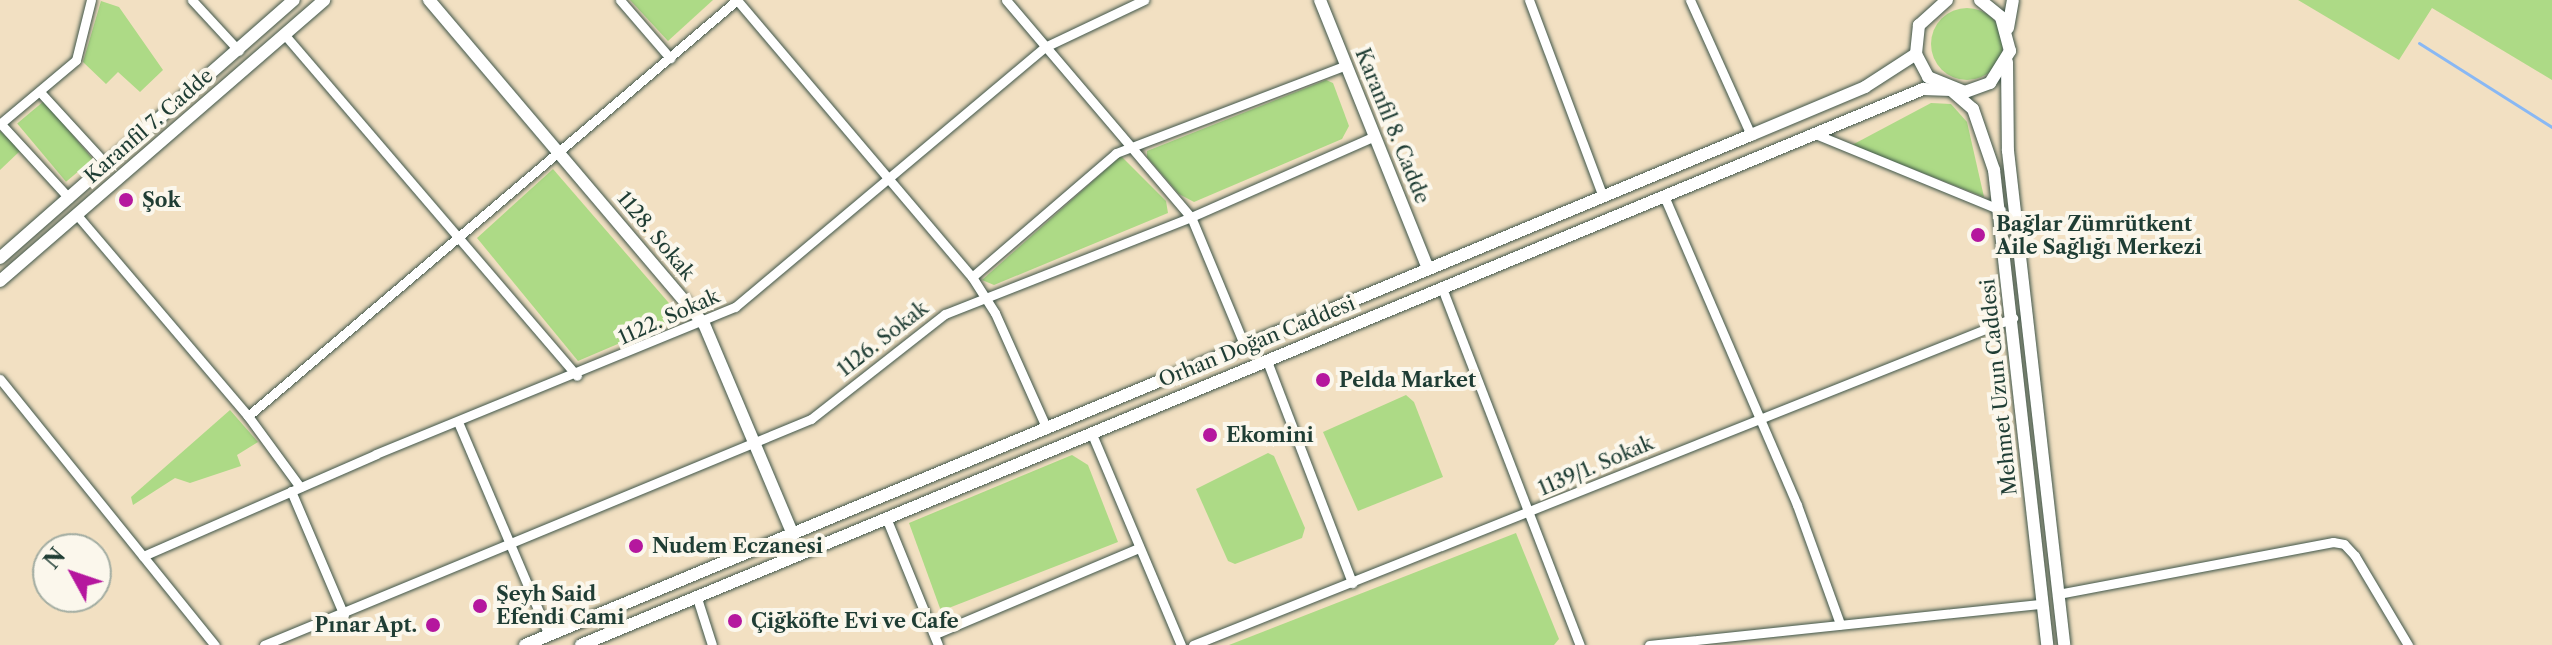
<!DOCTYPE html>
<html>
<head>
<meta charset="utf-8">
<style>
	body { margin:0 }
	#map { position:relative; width:2552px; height:645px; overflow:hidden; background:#f2e0c2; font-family:"Libre Caslon Text",serif }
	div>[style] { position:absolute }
	.green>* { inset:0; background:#adda86; transform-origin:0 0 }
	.round { border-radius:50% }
	.stream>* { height:3px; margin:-1.5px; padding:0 1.5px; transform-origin:1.5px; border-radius:1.5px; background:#89b8f4 }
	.roads { filter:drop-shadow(0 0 2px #3f5549) drop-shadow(0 0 2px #3f5549) }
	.street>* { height:9px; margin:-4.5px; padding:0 4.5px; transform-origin:4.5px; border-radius:4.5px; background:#fff }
	.secondary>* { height:12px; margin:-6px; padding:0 6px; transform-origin:6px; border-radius:6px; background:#fff }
	.dots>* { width:22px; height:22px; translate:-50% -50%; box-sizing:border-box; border:4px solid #fbf7ec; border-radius:50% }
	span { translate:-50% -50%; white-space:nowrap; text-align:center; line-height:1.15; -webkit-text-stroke:8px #fbf7ec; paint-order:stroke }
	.street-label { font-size:20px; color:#1f3d34 }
	.poi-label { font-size:20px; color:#1f3d34; font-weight:700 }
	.left { translate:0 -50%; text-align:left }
	.right { translate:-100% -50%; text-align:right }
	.north { position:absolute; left:32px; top:533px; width:80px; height:80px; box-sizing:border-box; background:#fbf7ec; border:2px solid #a3ada2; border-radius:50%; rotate:310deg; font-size:22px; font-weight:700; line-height:32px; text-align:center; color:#1f3d34 }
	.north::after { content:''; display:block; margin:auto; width:28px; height:36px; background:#b5179e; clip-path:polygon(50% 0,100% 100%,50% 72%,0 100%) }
</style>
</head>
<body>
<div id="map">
	<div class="green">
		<i style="clip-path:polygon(630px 0,713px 0,668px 41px)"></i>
		<i style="clip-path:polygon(2298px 0,2552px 0,2552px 80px,2432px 8px,2399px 60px)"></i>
		<i style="clip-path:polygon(101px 1px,119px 7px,163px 70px,140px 92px,118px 72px,106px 84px,83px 62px)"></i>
		<i class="round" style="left:1931px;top:8px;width:72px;height:72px"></i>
		<i style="clip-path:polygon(1326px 80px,1333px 83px,1349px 126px,1342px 139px,1194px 202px,1179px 194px,1147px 157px,1147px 151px)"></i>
		<i style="left:44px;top:101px;width:76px;height:35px;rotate:50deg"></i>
		<i style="clip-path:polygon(1931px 103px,1951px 104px,1967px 122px,1984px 197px,1852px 145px)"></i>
		<i style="clip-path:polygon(0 131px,21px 150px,0 170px)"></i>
		<i style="clip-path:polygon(1121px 156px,1166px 201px,1168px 213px,994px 285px,982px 280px)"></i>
		<i style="clip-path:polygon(553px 169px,681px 317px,578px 361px,477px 238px)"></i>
		<i style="clip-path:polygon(1406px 395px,1414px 402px,1443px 477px,1358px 511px,1323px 432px)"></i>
		<i style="clip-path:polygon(230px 410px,258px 442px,237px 455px,241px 466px,190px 483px,175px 478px,133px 505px,131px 497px)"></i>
		<i style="clip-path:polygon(1268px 453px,1274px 456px,1305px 528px,1302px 538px,1235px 564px,1228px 561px,1196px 489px)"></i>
		<i style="clip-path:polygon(1072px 455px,1088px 465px,1118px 542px,941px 611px,909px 523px)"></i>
		<i style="clip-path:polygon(1516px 533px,1559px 639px,1554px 645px,1229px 645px)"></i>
	</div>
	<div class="stream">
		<i style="left:2419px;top:43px;width:157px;rotate:32.3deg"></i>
	</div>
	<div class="roads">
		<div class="street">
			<i style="left:192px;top:0;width:69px;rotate:47.3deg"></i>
			<i style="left:620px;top:0;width:77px;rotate:49.2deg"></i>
			<i style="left:1006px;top:0;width:285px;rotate:49.6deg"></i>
			<i style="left:1191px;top:217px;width:141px;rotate:67.4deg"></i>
			<i style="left:1529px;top:0;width:210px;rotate:69.4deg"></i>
			<i style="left:1690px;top:0;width:148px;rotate:65.7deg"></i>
			<i style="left:284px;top:34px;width:450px;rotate:49.4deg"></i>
			<i style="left:40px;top:92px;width:99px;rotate:47.5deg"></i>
			<i style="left:0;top:123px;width:102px;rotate:47.4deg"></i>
			<i style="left:1px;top:123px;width:98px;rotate:-40deg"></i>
			<i style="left:76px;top:60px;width:62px;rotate:-76deg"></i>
			<i style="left:1813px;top:133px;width:203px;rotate:22.3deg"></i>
			<i style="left:1664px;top:196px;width:336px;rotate:66.7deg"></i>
			<i style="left:1797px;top:505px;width:127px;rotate:70.1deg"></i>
			<i style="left:77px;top:215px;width:264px;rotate:49.6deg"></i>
			<i style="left:248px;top:416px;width:88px;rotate:53.8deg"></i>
			<i style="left:972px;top:277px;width:190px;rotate:-40.7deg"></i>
			<i style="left:1116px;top:153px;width:246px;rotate:-20.9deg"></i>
			<i style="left:1442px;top:288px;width:383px;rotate:68.9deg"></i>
			<i style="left:1267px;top:361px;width:238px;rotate:69deg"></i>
			<i style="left:0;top:379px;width:342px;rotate:51.1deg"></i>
			<i style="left:248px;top:416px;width:642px;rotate:-40.39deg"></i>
			<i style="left:737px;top:0;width:363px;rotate:49.7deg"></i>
			<i style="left:972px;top:277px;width:43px;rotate:57.4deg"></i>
			<i style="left:995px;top:313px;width:127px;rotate:65.9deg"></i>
			<i style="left:458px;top:422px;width:232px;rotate:66.9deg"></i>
			<i style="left:1091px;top:432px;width:231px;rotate:67.1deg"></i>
			<i style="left:291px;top:491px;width:135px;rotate:66.9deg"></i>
			<i style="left:887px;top:520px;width:135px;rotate:67.8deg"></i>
			<i style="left:143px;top:556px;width:254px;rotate:-23.6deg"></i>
			<i style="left:376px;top:454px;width:388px;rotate:-22.3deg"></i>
			<i style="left:735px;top:307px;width:405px;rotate:-40deg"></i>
			<i style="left:1045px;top:47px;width:110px;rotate:-25.4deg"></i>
			<i style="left:2058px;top:594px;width:280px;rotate:-10.7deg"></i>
			<i style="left:2333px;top:542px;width:11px;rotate:10deg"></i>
			<i style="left:2344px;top:544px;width:16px;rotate:47deg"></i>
			<i style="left:2355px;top:556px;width:104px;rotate:59.2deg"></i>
			<i style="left:697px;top:598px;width:49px;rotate:72.3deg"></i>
			<i style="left:935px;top:634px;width:221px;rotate:-22.9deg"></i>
			<i style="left:264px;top:645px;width:592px;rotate:-22.45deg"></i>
			<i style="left:811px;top:419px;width:170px;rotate:-38.1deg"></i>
			<i style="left:945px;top:314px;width:264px;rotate:-21.5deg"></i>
			<i style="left:1191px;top:217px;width:198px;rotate:-23.8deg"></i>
			<i style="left:1193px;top:645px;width:883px;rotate:-21.74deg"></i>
			<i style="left:1649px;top:645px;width:395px;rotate:-6deg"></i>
		</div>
		<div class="secondary">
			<i style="left:429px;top:0;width:425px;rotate:49.7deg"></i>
			<i style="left:704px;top:324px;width:229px;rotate:67.1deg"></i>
			<i style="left:1320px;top:0;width:287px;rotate:68.1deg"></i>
			<i style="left:1947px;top:0;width:38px;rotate:138deg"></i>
			<i style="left:1919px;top:25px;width:29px;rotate:96deg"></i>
			<i style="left:1916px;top:54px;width:26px;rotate:62deg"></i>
			<i style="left:1928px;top:77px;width:40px;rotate:22deg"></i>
			<i style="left:1965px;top:92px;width:27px;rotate:-20deg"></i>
			<i style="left:1990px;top:83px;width:38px;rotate:-58deg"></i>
			<i style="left:2010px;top:51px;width:35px;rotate:-105deg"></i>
			<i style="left:2001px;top:17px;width:27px;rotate:-141deg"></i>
			<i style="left:2008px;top:28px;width:28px;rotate:-80deg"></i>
			<i style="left:2007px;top:62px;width:89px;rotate:89.4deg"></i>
			<i style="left:2008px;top:151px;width:497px;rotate:83.5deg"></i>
			<i style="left:0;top:258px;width:391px;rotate:-41.3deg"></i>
			<i style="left:0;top:281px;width:429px;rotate:-40.9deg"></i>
			<i style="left:525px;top:645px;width:1328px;rotate:-22.59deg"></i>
			<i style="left:1751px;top:135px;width:124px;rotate:-22.8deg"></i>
			<i style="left:1865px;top:87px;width:61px;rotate:-32.9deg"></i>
			<i style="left:581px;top:645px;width:1453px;rotate:-22.5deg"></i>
			<i style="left:1923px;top:89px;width:28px;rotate:2deg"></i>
			<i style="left:1951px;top:90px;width:29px;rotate:41deg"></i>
			<i style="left:1973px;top:109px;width:65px;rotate:71deg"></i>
			<i style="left:1994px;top:170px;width:478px;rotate:83.6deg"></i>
		</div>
	</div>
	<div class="dots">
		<i style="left:126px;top:200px;background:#b5179e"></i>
		<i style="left:1978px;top:235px;background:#b5179e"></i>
		<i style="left:1323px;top:380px;background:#b5179e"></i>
		<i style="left:1210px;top:435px;background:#b5179e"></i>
		<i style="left:636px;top:546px;background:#b5179e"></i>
		<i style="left:480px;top:606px;background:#b5179e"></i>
		<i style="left:735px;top:621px;background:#b5179e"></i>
		<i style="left:433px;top:625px;background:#b5179e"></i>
	</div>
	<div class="street-label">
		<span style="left:149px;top:126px;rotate:-41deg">Karanfil 7. Cadde</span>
		<span style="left:1392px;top:126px;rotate:68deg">Karanfil 8. Cadde</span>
		<span style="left:656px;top:236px;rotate:50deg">1128. Sokak</span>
		<span style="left:669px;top:317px;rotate:-24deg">1122. Sokak</span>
		<span style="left:883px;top:339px;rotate:-38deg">1126. Sokak</span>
		<span style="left:1257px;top:342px;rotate:-22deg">Orhan Doğan Caddesi</span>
		<span style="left:1999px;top:387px;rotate:-96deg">Mehmet Uzun Caddesi</span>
		<span style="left:1596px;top:466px;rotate:-23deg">1139/1. Sokak</span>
	</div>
	<div class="poi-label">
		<span class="left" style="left:142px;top:200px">Şok</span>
		<span class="left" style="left:1996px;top:236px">Bağlar Zümrütkent<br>Aile Sağlığı Merkezi</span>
		<span class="left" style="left:1339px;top:380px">Pelda Market</span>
		<span class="left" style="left:1226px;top:435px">Ekomini</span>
		<span class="left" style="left:652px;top:546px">Nudem Eczanesi</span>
		<span class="left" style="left:496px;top:606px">Şeyh Said<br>Efendi Cami</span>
		<span class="left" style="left:751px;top:621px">Çiğköfte Evi ve Cafe</span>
		<span class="right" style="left:417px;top:625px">Pınar Apt.</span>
	</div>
	<div class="north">N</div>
</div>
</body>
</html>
